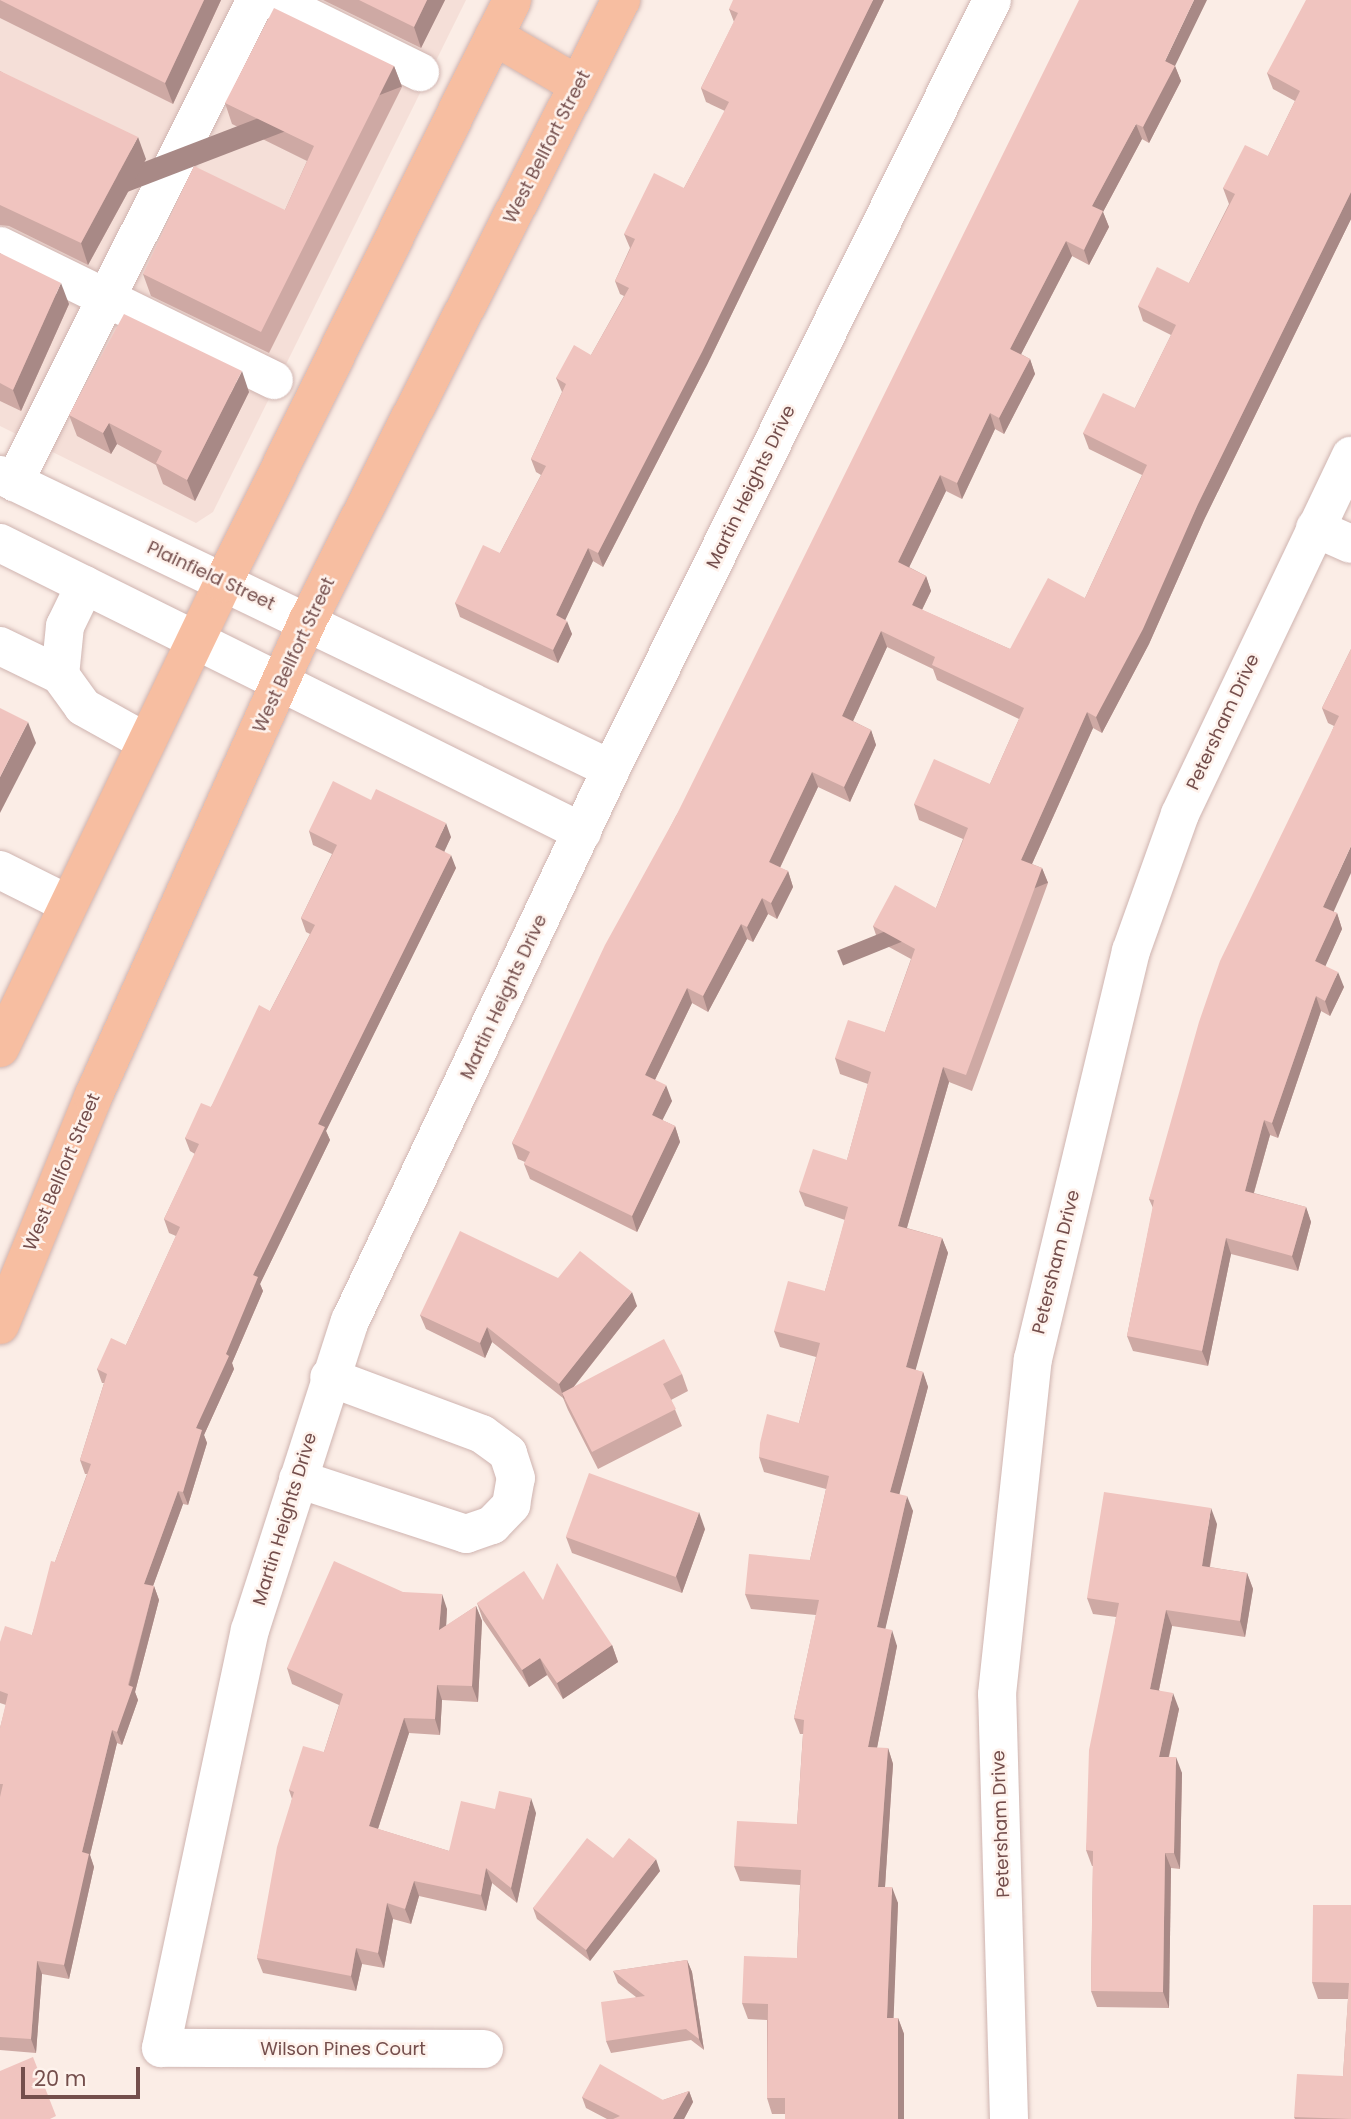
<!DOCTYPE html>
<html>
<head>
<meta charset="utf-8">
<style>
	body { margin:0 }
	#map { position:relative; width:1351px; height:2119px; overflow:hidden; background:#fbede6; font-family:Poppins,sans-serif }
	div>[style] { position:absolute }
	.residential>* { inset:0; background:#f5dfd8 }
	.roads { filter:drop-shadow(0 0 2px #cfb4b0) drop-shadow(0 0 2px #cfb4b0) }
	.minor>* { height:38px; margin:-19px; padding:0 19px; transform-origin:19px; border-radius:19px; background:#fff }
	.major>* { height:38px; margin:-19px; padding:0 19px; transform-origin:19px; border-radius:19px; background:#f7bea1 }
	.wall>* { inset:0; background:#cea9a4 }
	.shaded-wall>* { inset:0; background:#a88986; transform-origin:0 0 }
	.building>* { inset:0; background:#f0c4bf; transform-origin:0 0 }
	span { translate:-50% -50%; white-space:nowrap; text-align:center; line-height:1.15; -webkit-text-stroke:5px #fef2ec; paint-order:stroke }
	.street-label { font-size:18px; color:#744e4c }
	.scale { position:absolute; left:21px; top:2067px; width:119px; height:32px; box-sizing:border-box; border:4px solid #744e4c; border-top:0; padding-left:9px; font-size:21px; line-height:24px; white-space:nowrap; color:#744e4c; -webkit-text-stroke:5px #fef2ec; paint-order:stroke }
</style>
</head>
<body>
<div id="map">
	<div class="residential">
		<i style="clip-path:polygon(0 0,466px 0,213px 512px,196px 523px,0 426px)"></i>
	</div>
	<div class="roads">
		<div class="minor">
			<i style="left:274px;top:0;width:163px;rotate:26.3deg"></i>
			<i style="left:0;top:246px;width:305px;rotate:26.1deg"></i>
			<i style="left:0;top:475px;width:678px;rotate:25.7deg"></i>
			<i style="left:14px;top:482px;width:539px;rotate:-63.34deg"></i>
			<i style="left:1315px;top:528px;width:39px;rotate:24deg"></i>
			<i style="left:0;top:543px;width:650px;rotate:26.41deg"></i>
			<i style="left:85px;top:585px;width:46px;rotate:116deg"></i>
			<i style="left:65px;top:626px;width:49px;rotate:95.8deg"></i>
			<i style="left:60px;top:675px;width:39px;rotate:54deg"></i>
			<i style="left:83px;top:707px;width:72px;rotate:29.1deg"></i>
			<i style="left:0;top:646px;width:67px;rotate:25.8deg"></i>
			<i style="left:0;top:870px;width:76px;rotate:26.6deg"></i>
			<i style="left:298px;top:1479px;width:177px;rotate:18.1deg"></i>
			<i style="left:466px;top:1534px;width:28px;rotate:-19deg"></i>
			<i style="left:492px;top:1525px;width:28px;rotate:-46deg"></i>
			<i style="left:511px;top:1505px;width:27px;rotate:-80deg"></i>
			<i style="left:516px;top:1478px;width:26px;rotate:-108deg"></i>
			<i style="left:508px;top:1453px;width:32px;rotate:-144deg"></i>
			<i style="left:482px;top:1434px;width:163px;rotate:-159.6deg"></i>
			<i style="left:484px;top:2049px;width:323px;rotate:-179.8deg"></i>
			<i style="left:161px;top:2048px;width:427px;rotate:-78deg"></i>
			<i style="left:250px;top:1630px;width:325px;rotate:-72.1deg"></i>
			<i style="left:350px;top:1321px;width:611px;rotate:-64.69deg"></i>
			<i style="left:611px;top:769px;width:858px;rotate:-63.64deg"></i>
			<i style="left:1009px;top:2119px;width:425px;rotate:-91.6deg"></i>
			<i style="left:997px;top:1694px;width:337px;rotate:-83.9deg"></i>
			<i style="left:1033px;top:1359px;width:420px;rotate:-76.5deg"></i>
			<i style="left:1131px;top:951px;width:145px;rotate:-70.3deg"></i>
			<i style="left:1180px;top:814px;width:397px;rotate:-64.5deg"></i>
		</div>
		<div class="major">
			<i style="left:494px;top:36px;width:97px;rotate:30.3deg"></i>
			<i style="left:0;top:1048px;width:516px;rotate:-64.38deg"></i>
			<i style="left:223px;top:583px;width:651px;rotate:-63.63deg"></i>
			<i style="left:0;top:1325px;width:246px;rotate:-67.8deg"></i>
			<i style="left:93px;top:1097px;width:523px;rotate:-65.74deg"></i>
			<i style="left:308px;top:620px;width:695px;rotate:-63.21deg"></i>
		</div>
	</div>
	<div class="wall">
		<i style="clip-path:polygon(0 0,221px 0,173px 104px,0 18px)"></i>
		<i style="clip-path:polygon(323px 0,445px 0,421px 48px)"></i>
		<i style="clip-path:polygon(884px 0,707px 365px,603px 567px,593px 561px,565px 620px,572px 634px,558px 663px,460px 617px,455px 603px,500px 553px,541px 475px,536px 472px,531px 459px,562px 392px,556px 378px,591px 355px,624px 296px,620px 294px,615px 281px,630px 248px,624px 234px,684px 188px,725px 111px,706px 102px,701px 88px,734px 22px,729px 9px)"></i>
		<i style="clip-path:polygon(1351px 0,1351px 219px,1204px 520px,1149px 644px,1102px 733px,1093px 728px,1032px 864px,1042px 868px,1048px 883px,972px 1091px,949px 1082px,907px 1228px,942px 1238px,948px 1253px,915px 1370px,923px 1372px,928px 1387px,899px 1494px,913px 1511px,885px 1629px,897px 1646px,877px 1748px,888px 1748px,893px 1764px,885px 1887px,898px 1903px,893px 2018px,898px 2018px,904px 2034px,904px 2119px,785px 2119px,785px 2114px,772px 2114px,767px 2098px,767px 2020px,748px 2019px,742px 2003px,797px 1958px,800px 1885px,740px 1881px,734px 1866px,797px 1824px,803px 1734px,800px 1734px,794px 1718px,816px 1615px,751px 1609px,745px 1594px,810px 1560px,826px 1489px,764px 1472px,759px 1457px,799px 1423px,816px 1357px,780px 1347px,774px 1331px,825px 1291px,845px 1220px,805px 1206px,799px 1191px,847px 1160px,868px 1084px,840px 1074px,835px 1058px,885px 1032px,911px 959px,878px 941px,873px 926px,936px 908px,963px 839px,919px 820px,914px 804px,990px 784px,1019px 719px,937px 680px,933px 669px,887px 647px,853px 721px,871px 730px,876px 745px,850px 802px,818px 787px,780px 868px,788px 871px,793px 887px,777px 919px,768px 914px,753px 942px,747px 939px,708px 1012px,692px 1003px,655px 1080px,672px 1101px,662px 1120px,675px 1126px,680px 1142px,637px 1232px,530px 1179px,524px 1164px,525px 1162px,518px 1159px,512px 1143px,676px 816px,1175px 66px,1181px 81px,1149px 143px,1142px 139px,1103px 212px,1109px 227px,1089px 265px,1072px 256px,1021px 354px,1030px 359px,1035px 374px,1004px 434px,995px 429px,962px 499px,946px 491px,909px 567px,926px 576px,931px 591px,922px 610px,1010px 649px,1085px 598px,1142px 475px,1089px 449px,1083px 433px,1135px 408px,1171px 335px,1143px 321px,1138px 306px,1189px 283px,1229px 204px,1223px 188px,1268px 156px,1295px 101px,1273px 89px,1267px 73px)"></i>
		<i style="clip-path:polygon(394px 66px,402px 87px,269px 353px,151px 296px,143px 274px,285px 210px,307px 161px,232px 124px,225px 103px)"></i>
		<i style="clip-path:polygon(0 71px,146px 159px,88px 265px,9px 226px,0 225px)"></i>
		<i style="clip-path:polygon(0 253px,69px 304px,21px 411px,0 401px)"></i>
		<i style="clip-path:polygon(249px 392px,195px 501px,163px 484px,156px 465px,117px 444px,111px 454px,77px 436px,69px 415px)"></i>
		<i style="clip-path:polygon(1351px 649px,1334px 912px,1337px 913px,1342px 929px,1325px 966px,1344px 987px,1330px 1016px,1321px 1011px,1278px 1138px,1270px 1135px,1254px 1193px,1306px 1207px,1311px 1222px,1298px 1271px,1231px 1254px,1208px 1366px,1133px 1351px,1127px 1336px,1153px 1208px,1149px 1199px,1334px 726px,1328px 723px,1322px 708px)"></i>
		<i style="clip-path:polygon(371px 800px,451px 837px,444px 851px,456px 868px,326px 1131px,330px 1140px,260px 1284px,263px 1291px,232px 1363px,234px 1369px,204px 1435px,207px 1443px,188px 1505px,183px 1504px,153px 1586px,154px 1586px,159px 1600px,135px 1692px,138px 1700px,122px 1745px,117px 1743px,90px 1855px,94px 1867px,69px 1979px,42px 1974px,36px 2053px,0 2050px,0 1728px,6px 1705px,0 1703px,0 1642px,32px 1635px,55px 1562px,87px 1474px,85px 1474px,80px 1460px,104px 1383px,102px 1383px,97px 1369px,126px 1345px,176px 1236px,169px 1233px,164px 1219px,195px 1154px,190px 1151px,185px 1138px,211px 1107px,270px 1011px,310px 934px,306px 932px,301px 918px,332px 854px,313px 845px,309px 831px)"></i>
		<i style="clip-path:polygon(558px 1278px,637px 1306px,573px 1388px,682px 1374px,688px 1391px,671px 1400px,682px 1426px,598px 1469px,568px 1410px,563px 1398px,492px 1342px,485px 1358px,426px 1329px,420px 1315px)"></i>
		<i style="clip-path:polygon(1217px 1524px,1210px 1567px,1247px 1573px,1253px 1589px,1245px 1637px,1172px 1626px,1159px 1690px,1179px 1709px,1169px 1757px,1182px 1773px,1180px 1869px,1171px 1868px,1169px 2008px,1097px 2007px,1091px 1991px,1093px 1866px,1092px 1866px,1086px 1850px,1116px 1617px,1093px 1614px,1087px 1598px)"></i>
		<i style="clip-path:polygon(705px 1529px,682px 1593px,572px 1553px,566px 1537px)"></i>
		<i style="clip-path:polygon(403px 1592px,447px 1609px,446px 1626px,476px 1606px,482px 1621px,478px 1702px,442px 1700px,440px 1735px,409px 1733px,378px 1829px,449px 1851px,495px 1809px,536px 1813px,517px 1903px,492px 1883px,486px 1911px,419px 1896px,411px 1924px,393px 1919px,384px 1968px,362px 1964px,356px 1991px,263px 1973px,257px 1958px,292px 1799px,289px 1790px,324px 1752px,339px 1705px,292px 1684px,287px 1668px)"></i>
		<i style="clip-path:polygon(477px 1603px,612px 1645px,618px 1662px,563px 1699px,547px 1675px,529px 1687px,483px 1620px)"></i>
		<i style="clip-path:polygon(613px 1858px,660px 1871px,590px 1961px,537px 1919px,533px 1908px)"></i>
		<i style="clip-path:polygon(1351px 1905px,1351px 2119px,1295px 2119px,1294px 2117px,1343px 2076px,1348px 1999px,1318px 1999px,1312px 1982px)"></i>
		<i style="clip-path:polygon(687px 1960px,692px 1972px,704px 2050px,691px 2040px,611px 2053px,606px 2041px,636px 1997px,618px 1983px,613px 1971px)"></i>
		<i style="clip-path:polygon(689px 2091px,693px 2102px,684px 2119px,607px 2119px,586px 2108px,582px 2097px,663px 2100px)"></i>
	</div>
	<div class="shaded-wall">
		<i style="clip-path:polygon(204px 0,221px 0,173px 104px,165px 83px)"></i>
		<i style="clip-path:polygon(427px 0,445px 0,421px 48px,414px 27px)"></i>
		<i style="clip-path:polygon(873px 0,884px 0,707px 365px,603px 567px,598px 553px)"></i>
		<i style="clip-path:polygon(1194px 0,1207px 0,1175px 66px,1181px 81px,1149px 143px,1143px 127px,1165px 61px)"></i>
		<i style="left:394px;top:66px;width:22px;height:297px;rotate:69deg"></i>
		<i style="clip-path:polygon(1136px 124px,1142px 139px,1103px 212px,1109px 227px,1089px 265px,1084px 250px,1092px 206px)"></i>
		<i style="clip-path:polygon(138px 137px,146px 159px,88px 265px,81px 243px)"></i>
		<i style="clip-path:polygon(1351px 192px,1351px 219px,1204px 520px,1149px 644px,1102px 733px,1096px 717px,1198px 504px)"></i>
		<i style="clip-path:polygon(1066px 241px,1072px 256px,1016px 364px,1010px 349px)"></i>
		<i style="clip-path:polygon(61px 283px,69px 304px,21px 411px,13px 390px)"></i>
		<i style="clip-path:polygon(1030px 359px,1035px 374px,1004px 434px,999px 418px)"></i>
		<i style="clip-path:polygon(242px 371px,249px 392px,195px 501px,187px 480px)"></i>
		<i style="clip-path:polygon(990px 413px,995px 429px,962px 499px,957px 483px)"></i>
		<i style="clip-path:polygon(109px 423px,117px 444px,111px 454px,103px 433px)"></i>
		<i style="clip-path:polygon(940px 475px,946px 491px,904px 578px,898px 562px)"></i>
		<i style="clip-path:polygon(588px 548px,593px 561px,561px 629px,556px 615px)"></i>
		<i style="clip-path:polygon(926px 576px,931px 591px,917px 620px,912px 605px)"></i>
		<i style="clip-path:polygon(567px 621px,572px 634px,558px 663px,553px 650px)"></i>
		<i style="clip-path:polygon(881px 631px,887px 647px,848px 732px,842px 716px)"></i>
		<i style="clip-path:polygon(1087px 712px,1093px 728px,1027px 875px,1021px 860px)"></i>
		<i style="clip-path:polygon(28px 722px,36px 743px,0 813px,0 777px)"></i>
		<i style="clip-path:polygon(871px 730px,876px 745px,850px 802px,844px 787px)"></i>
		<i style="clip-path:polygon(812px 772px,818px 787px,775px 878px,769px 862px)"></i>
		<i style="clip-path:polygon(446px 823px,451px 837px,440px 861px,435px 847px)"></i>
		<i style="clip-path:polygon(1351px 846px,1351px 873px,1329px 922px,1323px 907px)"></i>
		<i style="clip-path:polygon(451px 855px,456px 868px,326px 1131px,330px 1140px,260px 1284px,263px 1291px,232px 1363px,234px 1369px,204px 1435px,207px 1443px,188px 1505px,183px 1492px,196px 1428px,253px 1275px,318px 1124px)"></i>
		<i style="left:1042px;top:868px;width:16px;height:221px;rotate:68deg"></i>
		<i style="clip-path:polygon(788px 871px,793px 887px,777px 919px,771px 903px)"></i>
		<i style="clip-path:polygon(762px 898px,768px 914px,753px 942px,747px 927px)"></i>
		<i style="clip-path:polygon(1337px 913px,1342px 929px,1321px 976px,1315px 961px)"></i>
		<i style="clip-path:polygon(741px 924px,747px 939px,708px 1012px,703px 996px)"></i>
		<i style="clip-path:polygon(1338px 972px,1344px 987px,1330px 1016px,1325px 1001px)"></i>
		<i style="clip-path:polygon(687px 988px,692px 1003px,650px 1090px,645px 1075px)"></i>
		<i style="clip-path:polygon(1316px 996px,1321px 1011px,1278px 1138px,1272px 1123px)"></i>
		<i style="clip-path:polygon(943px 1067px,949px 1082px,903px 1241px,898px 1226px)"></i>
		<i style="clip-path:polygon(666px 1085px,672px 1101px,657px 1131px,652px 1115px)"></i>
		<i style="clip-path:polygon(1264px 1120px,1270px 1135px,1250px 1206px,1245px 1191px)"></i>
		<i style="clip-path:polygon(675px 1126px,680px 1142px,637px 1232px,632px 1216px)"></i>
		<i style="clip-path:polygon(1306px 1207px,1311px 1222px,1298px 1271px,1292px 1256px)"></i>
		<i style="clip-path:polygon(942px 1238px,948px 1253px,912px 1383px,906px 1367px)"></i>
		<i style="clip-path:polygon(1226px 1238px,1231px 1254px,1208px 1366px,1202px 1351px)"></i>
		<i style="clip-path:polygon(632px 1292px,637px 1306px,564px 1399px,559px 1384px)"></i>
		<i style="clip-path:polygon(487px 1327px,492px 1342px,485px 1358px,480px 1343px)"></i>
		<i style="clip-path:polygon(923px 1372px,928px 1387px,896px 1507px,890px 1492px)"></i>
		<i style="clip-path:polygon(178px 1491px,183px 1504px,149px 1597px,144px 1584px)"></i>
		<i style="clip-path:polygon(907px 1496px,913px 1511px,882px 1643px,877px 1627px)"></i>
		<i style="clip-path:polygon(1211px 1508px,1217px 1524px,1207px 1581px,1202px 1566px)"></i>
		<i style="clip-path:polygon(699px 1512px,705px 1529px,682px 1593px,676px 1576px)"></i>
		<i style="clip-path:polygon(1247px 1573px,1253px 1589px,1245px 1637px,1240px 1621px)"></i>
		<i style="clip-path:polygon(154px 1586px,159px 1600px,135px 1692px,138px 1700px,122px 1745px,117px 1732px)"></i>
		<i style="clip-path:polygon(442px 1594px,447px 1609px,445px 1646px,439px 1630px)"></i>
		<i style="clip-path:polygon(476px 1606px,482px 1621px,478px 1702px,472px 1686px)"></i>
		<i style="clip-path:polygon(1166px 1610px,1172px 1626px,1156px 1704px,1150px 1689px)"></i>
		<i style="clip-path:polygon(892px 1630px,897px 1646px,874px 1763px,868px 1747px)"></i>
		<i style="clip-path:polygon(612px 1645px,618px 1662px,563px 1699px,557px 1683px)"></i>
		<i style="clip-path:polygon(540px 1658px,547px 1675px,529px 1687px,522px 1670px)"></i>
		<i style="clip-path:polygon(437px 1685px,442px 1700px,440px 1735px,435px 1719px)"></i>
		<i style="clip-path:polygon(1173px 1693px,1179px 1709px,1165px 1773px,1159px 1757px)"></i>
		<i style="clip-path:polygon(404px 1718px,409px 1733px,374px 1841px,369px 1826px)"></i>
		<i style="clip-path:polygon(112px 1730px,117px 1743px,90px 1855px,94px 1867px,69px 1979px,64px 1965px,82px 1852px)"></i>
		<i style="clip-path:polygon(888px 1748px,893px 1764px,884px 1902px,878px 1887px)"></i>
		<i style="clip-path:polygon(1176px 1757px,1182px 1773px,1180px 1869px,1174px 1853px)"></i>
		<i style="clip-path:polygon(531px 1798px,536px 1813px,517px 1903px,511px 1888px)"></i>
		<i style="clip-path:polygon(1165px 1853px,1171px 1868px,1169px 2008px,1163px 1992px)"></i>
		<i style="clip-path:polygon(656px 1859px,660px 1871px,590px 1961px,586px 1950px)"></i>
		<i style="clip-path:polygon(486px 1868px,492px 1883px,486px 1911px,481px 1895px)"></i>
		<i style="clip-path:polygon(414px 1881px,419px 1896px,411px 1924px,405px 1909px)"></i>
		<i style="clip-path:polygon(892px 1887px,898px 1903px,893px 2034px,887px 2018px)"></i>
		<i style="clip-path:polygon(387px 1903px,393px 1919px,384px 1968px,378px 1953px)"></i>
		<i style="clip-path:polygon(356px 1948px,362px 1964px,356px 1991px,351px 1976px)"></i>
		<i style="clip-path:polygon(687px 1960px,692px 1972px,704px 2050px,699px 2039px)"></i>
		<i style="clip-path:polygon(37px 1961px,42px 1974px,36px 2053px,31px 2039px)"></i>
		<i style="clip-path:polygon(898px 2018px,904px 2034px,904px 2119px,898px 2119px)"></i>
		<i style="clip-path:polygon(689px 2091px,693px 2102px,684px 2119px,673px 2119px)"></i>
	</div>
	<div class="building">
		<i style="clip-path:polygon(0 0,204px 0,165px 83px)"></i>
		<i style="clip-path:polygon(359px 0,427px 0,414px 27px)"></i>
		<i style="clip-path:polygon(733px 0,873px 0,702px 352px,598px 553px,588px 548px,556px 615px,567px 621px,553px 650px,455px 603px,483px 545px,500px 553px,546px 466px,531px 459px,566px 384px,556px 378px,574px 345px,591px 355px,629px 288px,615px 281px,635px 239px,624px 234px,654px 173px,684px 188px,729px 102px,701px 88px,738px 13px,729px 9px)"></i>
		<i style="clip-path:polygon(1079px 0,1194px 0,1165px 61px,1175px 66px,1143px 127px,1136px 124px,1092px 206px,1103px 211px,1084px 250px,1066px 241px,1010px 349px,1030px 359px,999px 418px,990px 413px,957px 483px,940px 475px,898px 562px,926px 576px,912px 605px,1010px 649px,1048px 578px,1085px 598px,1147px 465px,1083px 433px,1103px 393px,1135px 408px,1176px 325px,1138px 306px,1157px 267px,1189px 283px,1235px 194px,1223px 188px,1245px 145px,1268px 156px,1300px 91px,1267px 73px,1306px 0,1351px 0,1351px 192px,1198px 504px,1143px 629px,1096px 717px,1087px 712px,1021px 860px,1042px 868px,966px 1075px,943px 1067px,898px 1226px,942px 1238px,906px 1367px,923px 1372px,890px 1492px,907px 1496px,877px 1627px,892px 1630px,868px 1747px,888px 1748px,878px 1887px,892px 1887px,887px 2018px,898px 2018px,898px 2119px,785px 2119px,785px 2098px,767px 2098px,768px 2004px,742px 2003px,744px 1956px,797px 1958px,801px 1870px,734px 1866px,737px 1821px,797px 1824px,804px 1720px,794px 1718px,819px 1600px,745px 1594px,749px 1554px,810px 1560px,829px 1476px,759px 1457px,760px 1443px,767px 1414px,799px 1423px,820px 1343px,774px 1331px,788px 1281px,825px 1291px,848px 1207px,799px 1191px,813px 1149px,847px 1160px,871px 1072px,835px 1058px,848px 1020px,885px 1032px,915px 949px,873px 926px,895px 885px,936px 908px,968px 828px,914px 804px,934px 759px,990px 784px,1024px 708px,932px 665px,935px 657px,881px 631px,842px 716px,871px 730px,844px 787px,812px 772px,769px 862px,788px 871px,771px 903px,762px 898px,747px 927px,741px 924px,703px 996px,687px 988px,645px 1075px,666px 1085px,652px 1115px,675px 1126px,632px 1216px,524px 1164px,530px 1152px,512px 1143px,605px 945px,676px 816px)"></i>
		<i style="clip-path:polygon(274px 8px,394px 66px,261px 332px,143px 274px,194px 166px,285px 210px,314px 146px,225px 103px)"></i>
		<i style="clip-path:polygon(0 71px,138px 137px,81px 243px,0 205px)"></i>
		<i style="clip-path:polygon(0 253px,61px 283px,13px 390px,0 383px)"></i>
		<i style="clip-path:polygon(124px 314px,242px 371px,187px 480px,156px 463px,162px 451px,109px 423px,103px 433px,69px 415px)"></i>
		<i style="clip-path:polygon(1351px 649px,1351px 846px,1323px 907px,1337px 913px,1315px 961px,1338px 972px,1325px 1001px,1316px 996px,1272px 1123px,1264px 1120px,1245px 1191px,1306px 1207px,1292px 1256px,1226px 1238px,1202px 1351px,1127px 1336px,1154px 1200px,1149px 1199px,1199px 1022px,1220px 961px,1339px 716px,1322px 708px)"></i>
		<i style="clip-path:polygon(0 708px,28px 722px,0 777px)"></i>
		<i style="clip-path:polygon(333px 781px,371px 800px,376px 789px,446px 823px,435px 847px,451px 855px,318px 1124px,325px 1127px,253px 1275px,258px 1277px,226px 1354px,229px 1356px,196px 1428px,202px 1430px,183px 1492px,178px 1491px,144px 1584px,154px 1586px,128px 1685px,133px 1687px,117px 1732px,112px 1730px,82px 1852px,89px 1854px,64px 1965px,37px 1961px,31px 2039px,0 2037px,0 1797px,3px 1784px,0 1784px,0 1728px,8px 1694px,0 1691px,0 1642px,5px 1626px,32px 1635px,51px 1561px,55px 1562px,91px 1464px,80px 1460px,107px 1374px,97px 1369px,111px 1338px,126px 1345px,180px 1227px,164px 1219px,199px 1144px,185px 1138px,201px 1103px,211px 1107px,259px 1005px,270px 1011px,315px 925px,301px 918px,337px 845px,309px 831px)"></i>
		<i style="clip-path:polygon(460px 1231px,558px 1278px,580px 1251px,632px 1292px,559px 1384px,487px 1327px,480px 1343px,420px 1315px)"></i>
		<i style="clip-path:polygon(664px 1339px,682px 1374px,663px 1384px,676px 1409px,592px 1452px,562px 1393px)"></i>
		<i style="left:589px;top:1473px;width:117px;height:68px;rotate:20deg"></i>
		<i style="clip-path:polygon(1104px 1492px,1211px 1508px,1202px 1566px,1247px 1573px,1240px 1621px,1166px 1610px,1150px 1689px,1173px 1693px,1159px 1757px,1176px 1757px,1174px 1853px,1165px 1853px,1163px 1992px,1091px 1991px,1093px 1851px,1086px 1850px,1089px 1750px,1119px 1603px,1087px 1598px)"></i>
		<i style="clip-path:polygon(334px 1561px,403px 1592px,442px 1594px,439px 1630px,476px 1606px,472px 1686px,437px 1685px,435px 1719px,404px 1718px,369px 1826px,449px 1851px,461px 1801px,495px 1809px,499px 1791px,531px 1798px,511px 1888px,486px 1868px,481px 1895px,414px 1881px,405px 1909px,387px 1903px,378px 1953px,356px 1948px,351px 1976px,257px 1958px,277px 1847px,294px 1792px,289px 1790px,303px 1746px,324px 1752px,343px 1694px,287px 1668px)"></i>
		<i style="clip-path:polygon(557px 1563px,612px 1645px,557px 1683px,540px 1658px,522px 1670px,477px 1603px,524px 1571px,543px 1600px)"></i>
		<i style="clip-path:polygon(587px 1838px,613px 1858px,629px 1838px,656px 1859px,586px 1950px,533px 1908px)"></i>
		<i style="clip-path:polygon(1313px 1905px,1351px 1905px,1351px 2119px,1294px 2117px,1297px 2074px,1343px 2076px,1349px 1983px,1312px 1982px)"></i>
		<i style="clip-path:polygon(687px 1960px,699px 2039px,686px 2029px,606px 2041px,601px 2002px,645px 1996px,613px 1971px)"></i>
		<i style="clip-path:polygon(33px 2057px,56px 2116px,50px 2119px,0 2119px,0 2071px)"></i>
		<i style="clip-path:polygon(600px 2064px,663px 2100px,689px 2091px,673px 2119px,613px 2119px,620px 2116px,582px 2097px)"></i>
	</div>
	<div class="street-label">
		<span style="left:547px;top:147px;rotate:-63deg">West Bellfort Street</span>
		<span style="left:751px;top:487px;rotate:-64deg">Martin Heights Drive</span>
		<span style="left:211px;top:576px;rotate:25deg">Plainfield Street</span>
		<span style="left:294px;top:655px;rotate:-65deg">West Bellfort Street</span>
		<span style="left:1223px;top:722px;rotate:-65deg">Petersham Drive</span>
		<span style="left:504px;top:997px;rotate:-65deg">Martin Heights Drive</span>
		<span style="left:62px;top:1172px;rotate:-67deg">West Bellfort Street</span>
		<span style="left:1056px;top:1262px;rotate:-76deg">Petersham Drive</span>
		<span style="left:285px;top:1519px;rotate:-73deg">Martin Heights Drive</span>
		<span style="left:1001px;top:1824px;rotate:-92deg">Petersham Drive</span>
		<span style="left:343px;top:2049px">Wilson Pines Court</span>
	</div>
	<div class="scale">20 m</div>
</div>
</body>
</html>
